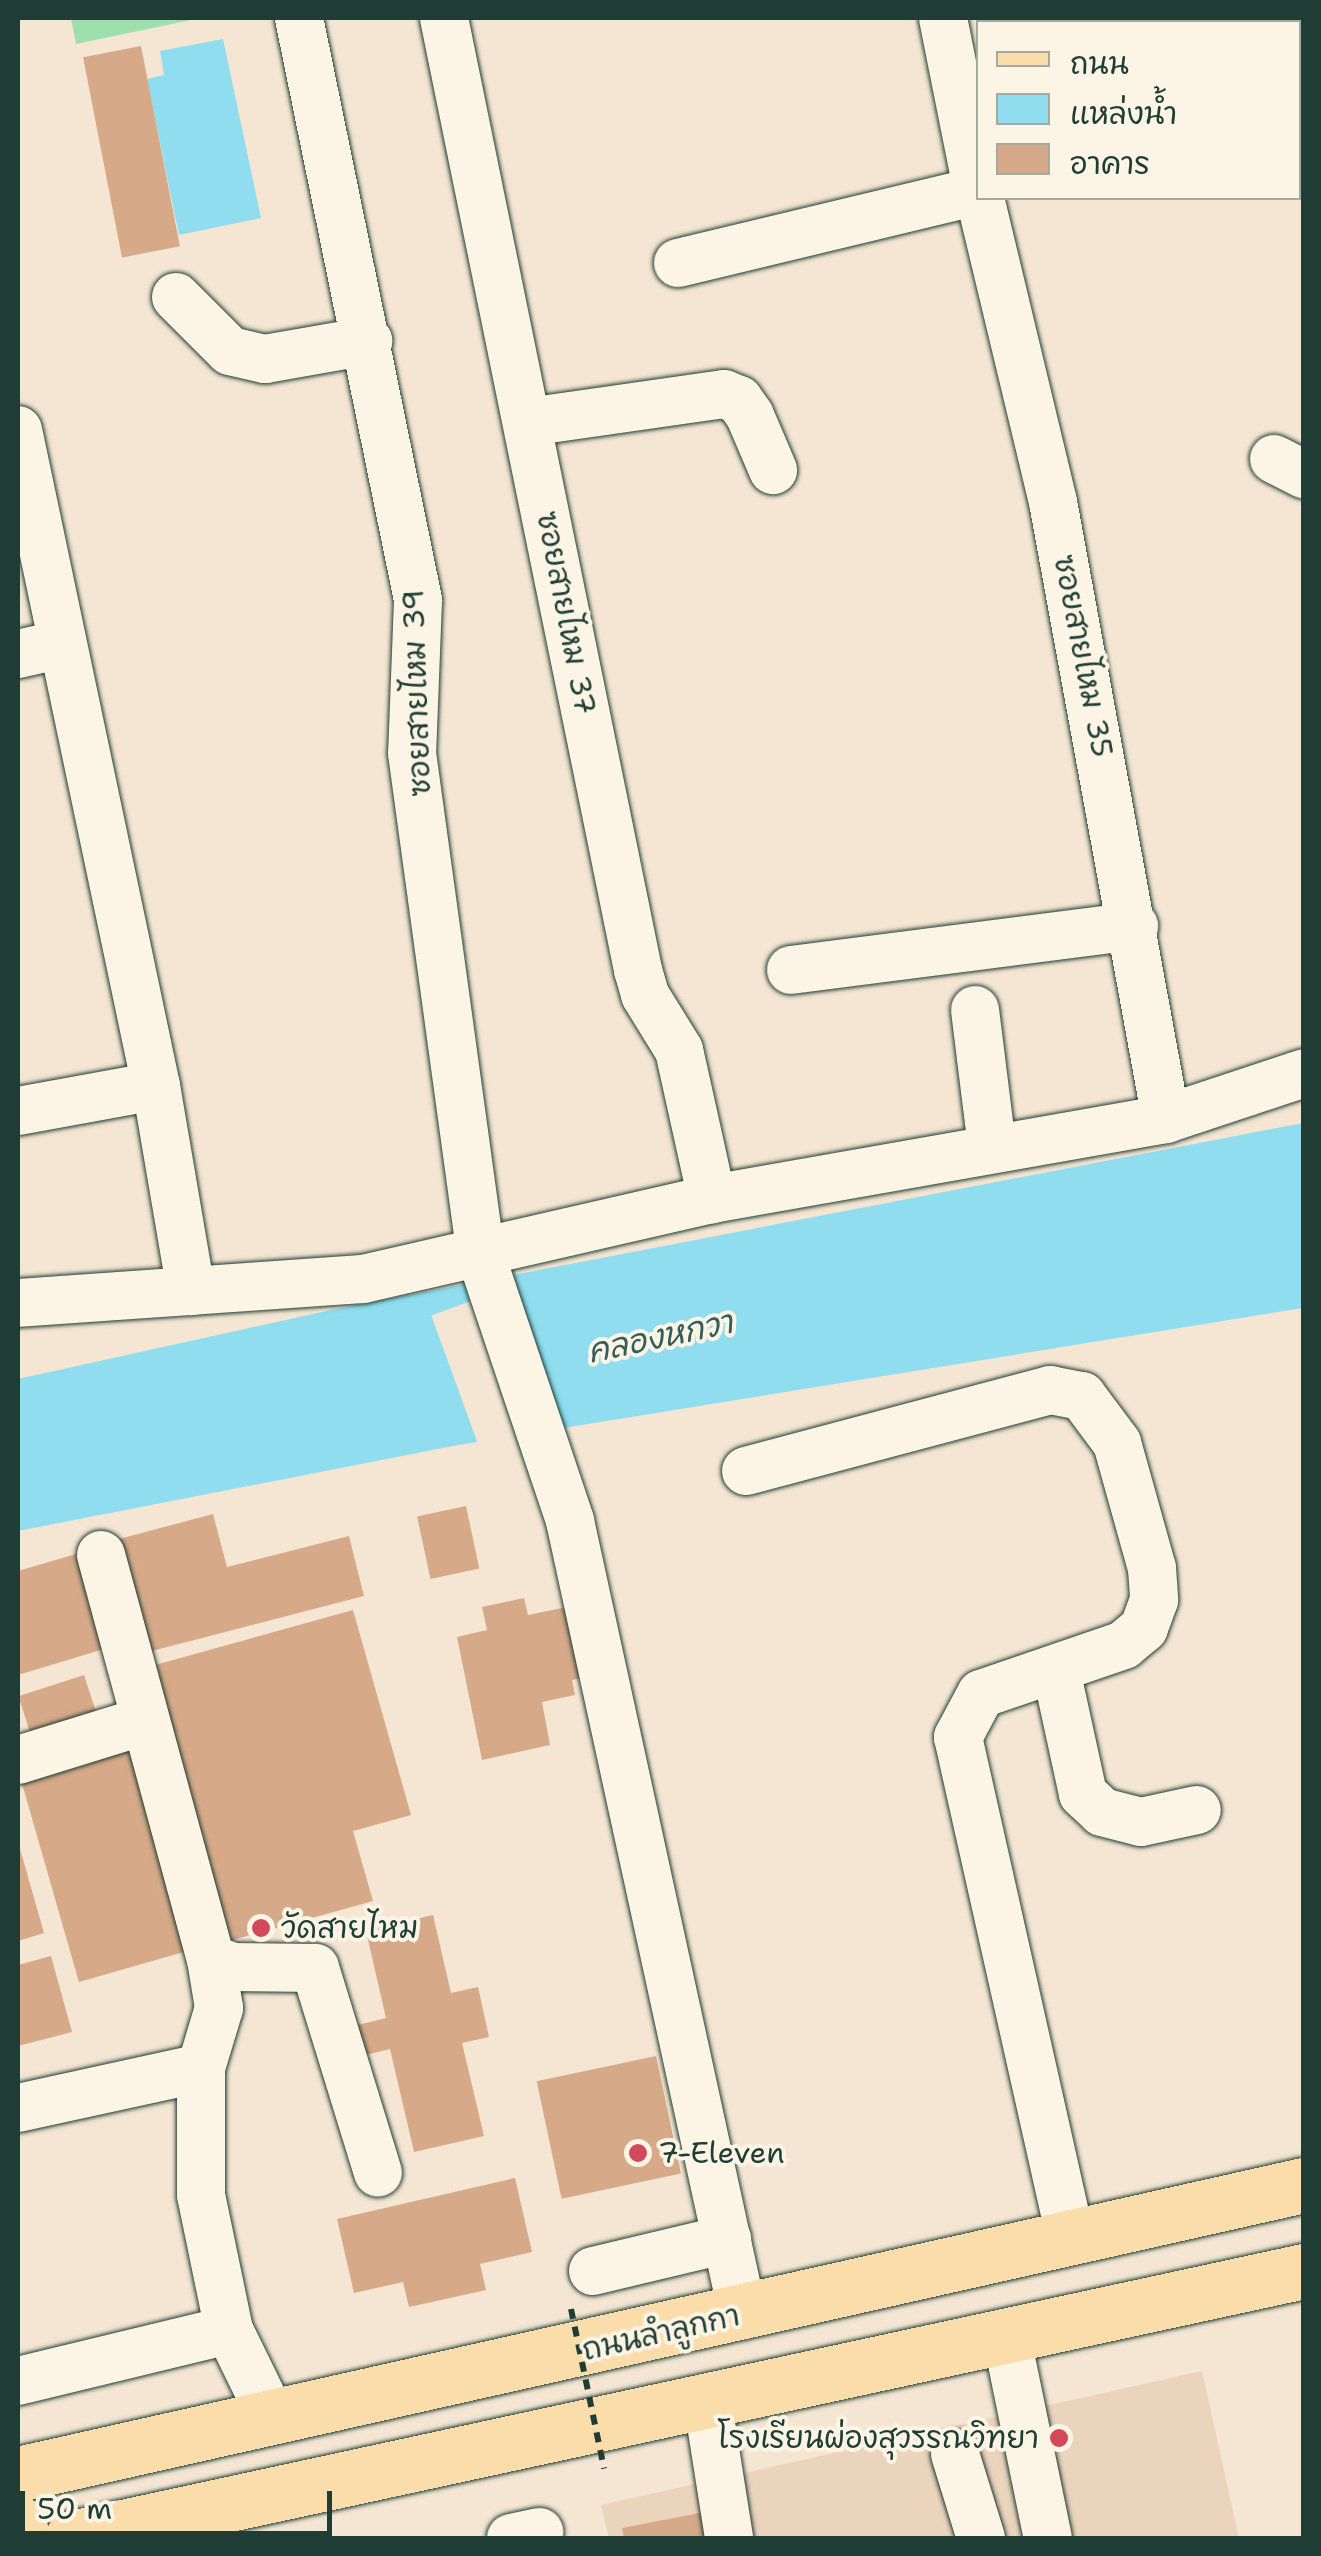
<!DOCTYPE html>
<html>
<head>
<meta charset="utf-8">
<style>
	body { margin:0 }
	#map { position:relative; width:1321px; height:2556px; overflow:hidden; background:#f4e6d2; font-family:"Shantell Sans","Playpen Sans Thai",sans-serif }
	div>[style] { position:absolute }
	.built>* { inset:0; background:#ebd4bc }
	.green>* { inset:0; background:#9de0ac }
	.water>* { inset:0; background:#8fddef }
	.pier>* { inset:0; background:#f4e6d2; transform-origin:0 0 }
	.building>* { inset:0; background:#d6aa88; transform-origin:0 0 }
	.roads { filter:drop-shadow(0 0 2px #1f3d34) drop-shadow(0 0 2px #1f3d34) }
	.minor>* { height:48px; margin:-24px; padding:0 24px; transform-origin:24px; border-radius:24px; background:#fcf5e5 }
	.major>* { height:55px; margin:-27.5px; padding:0 27.5px; transform-origin:27.5px; border-radius:27.5px; background:#faddab }
	.path-bridge>* { height:6px; margin-top:-3px; transform-origin:0; background:repeating-linear-gradient(90deg,#1f3d34 0 10px,transparent 0 18px) }
	.dots>* { width:28px; height:28px; translate:-50% -50%; box-sizing:border-box; border:5px solid #fcf5e5; border-radius:50% }
	span { translate:-50% -50%; white-space:nowrap; text-align:center; line-height:1.15; -webkit-text-stroke:8px #fcf5e5; paint-order:stroke }
	.street-label { font-size:30px; color:#1f3d34 }
	.poi-label { font-size:30px; color:#1f3d34 }
	.left { translate:0 -50%; text-align:left }
	.right { translate:-100% -50%; text-align:right }
	.water-label { font-size:32px; color:#355d59; font-style:italic }
	.frame { position:absolute; inset:0; border:20px solid #1f3d34; pointer-events:none }
	.legend { position:absolute; left:976px; top:20px; width:325px; height:180px; box-sizing:border-box; background:#fcf5e5; border:2px solid #a4ab9e; margin:0; padding:12px 18px; list-style:none; font-size:30px; color:#1f3d34 }
	.legend li { display:flex; align-items:center; gap:20px; height:50px }
	.legend b { width:50px; border:2px solid #a4ab9e }
	.scale { position:absolute; left:20px; top:2491px; width:312px; height:45px; box-sizing:border-box; border:5px solid #1f3d34; border-top:0; padding-left:12px; font-size:30px; line-height:35px; white-space:nowrap; color:#1f3d34; -webkit-text-stroke:8px #fcf5e5; paint-order:stroke }
</style>
</head>
<body>
<div id="map">
	<div class="built">
		<i style="clip-path:polygon(1202px 2371px,1239px 2538px,609px 2538px,601px 2505px)"></i>
	</div>
	<div class="green">
		<i style="clip-path:polygon(71px 18px,201px 18px,76px 44px)"></i>
	</div>
	<div class="water">
		<i style="clip-path:polygon(223px 39px,261px 218px,179px 235px,147px 79px,164px 75px,160px 51px)"></i>
		<i style="clip-path:polygon(1303px 1123px,1303px 1308px,453px 1446px,18px 1531px,18px 1379px,331px 1310px)"></i>
	</div>
	<div class="pier">
		<i style="left:482px;top:1297px;width:150px;height:54px;rotate:70deg"></i>
	</div>
	<div class="building">
		<i style="left:141px;top:46px;width:204px;height:59px;rotate:79deg"></i>
		<i style="left:466px;top:1506px;width:64px;height:50px;rotate:78deg"></i>
		<i style="clip-path:polygon(213px 1514px,227px 1567px,349px 1536px,364px 1596px,148px 1652px,119px 1539px)"></i>
		<i style="clip-path:polygon(76px 1554px,104px 1649px,18px 1675px,18px 1571px)"></i>
		<i style="clip-path:polygon(524px 1598px,528px 1615px,567px 1607px,582px 1678px,572px 1680px,575px 1695px,542px 1702px,550px 1745px,482px 1760px,457px 1637px,487px 1630px,482px 1607px)"></i>
		<i style="clip-path:polygon(353px 1610px,411px 1815px,353px 1831px,373px 1901px,225px 1942px,148px 1667px)"></i>
		<i style="left:84px;top:1675px;width:52px;height:69px;rotate:72deg"></i>
		<i style="left:142px;top:1734px;width:221px;height:129px;rotate:74deg"></i>
		<i style="clip-path:polygon(18px 1842px,44px 1933px,18px 1941px)"></i>
		<i style="clip-path:polygon(433px 1915px,451px 1993px,478px 1987px,489px 2037px,462px 2043px,484px 2136px,414px 2152px,390px 2049px,361px 2056px,354px 2026px,386px 2018px,366px 1931px)"></i>
		<i style="clip-path:polygon(51px 1956px,72px 2032px,18px 2046px,18px 1965px)"></i>
		<i style="left:656px;top:2056px;width:120px;height:122px;rotate:78deg"></i>
		<i style="clip-path:polygon(515px 2178px,532px 2252px,480px 2264px,486px 2290px,409px 2307px,403px 2282px,354px 2293px,337px 2219px)"></i>
		<i style="clip-path:polygon(715px 2510px,720px 2538px,624px 2538px,622px 2528px)"></i>
	</div>
	<div class="roads">
		<div class="minor">
			<i style="left:299px;top:18px;width:594px;rotate:78.44deg"></i>
			<i style="left:418px;top:600px;width:153px;rotate:92.2deg"></i>
			<i style="left:412px;top:753px;width:508px;rotate:82.19deg"></i>
			<i style="left:481px;top:1256px;width:280px;rotate:71.4deg"></i>
			<i style="left:570px;top:1521px;width:813px;rotate:77.71deg"></i>
			<i style="left:444px;top:18px;width:972px;rotate:78.48deg"></i>
			<i style="left:638px;top:970px;width:26px;rotate:74deg"></i>
			<i style="left:645px;top:995px;width:65px;rotate:58.3deg"></i>
			<i style="left:679px;top:1050px;width:153px;rotate:77.5deg"></i>
			<i style="left:943px;top:18px;width:178px;rotate:78.7deg"></i>
			<i style="left:980px;top:198px;width:313px;rotate:76.5deg"></i>
			<i style="left:1053px;top:502px;width:627px;rotate:79.62deg"></i>
			<i style="left:678px;top:263px;width:309px;rotate:-13.5deg"></i>
			<i style="left:176px;top:297px;width:76px;rotate:45deg"></i>
			<i style="left:230px;top:351px;width:36px;rotate:13deg"></i>
			<i style="left:265px;top:359px;width:105px;rotate:-9.9deg"></i>
			<i style="left:528px;top:422px;width:198px;rotate:-8.1deg"></i>
			<i style="left:724px;top:394px;width:16px;rotate:22deg"></i>
			<i style="left:739px;top:400px;width:19px;rotate:55deg"></i>
			<i style="left:750px;top:416px;width:59px;rotate:66.9deg"></i>
			<i style="left:18px;top:430px;width:670px;rotate:78.12deg"></i>
			<i style="left:156px;top:1086px;width:208px;rotate:80.3deg"></i>
			<i style="left:1274px;top:459px;width:34px;rotate:27deg"></i>
			<i style="left:18px;top:654px;width:45px;rotate:-12.8deg"></i>
			<i style="left:791px;top:970px;width:346px;rotate:-7.3deg"></i>
			<i style="left:975px;top:1010px;width:137px;rotate:82.9deg"></i>
			<i style="left:18px;top:1111px;width:140px;rotate:-10.3deg"></i>
			<i style="left:18px;top:1303px;width:346px;rotate:-4deg"></i>
			<i style="left:363px;top:1279px;width:358px;rotate:-12.9deg"></i>
			<i style="left:712px;top:1199px;width:461px;rotate:-10deg"></i>
			<i style="left:1166px;top:1119px;width:145px;rotate:-18.4deg"></i>
			<i style="left:746px;top:1471px;width:315px;rotate:-14.9deg"></i>
			<i style="left:1050px;top:1390px;width:33px;rotate:11deg"></i>
			<i style="left:1082px;top:1396px;width:59px;rotate:53.3deg"></i>
			<i style="left:1117px;top:1443px;width:130px;rotate:74.4deg"></i>
			<i style="left:1152px;top:1568px;width:32px;rotate:86deg"></i>
			<i style="left:1154px;top:1600px;width:30px;rotate:110deg"></i>
			<i style="left:1144px;top:1628px;width:26px;rotate:140deg"></i>
			<i style="left:1124px;top:1645px;width:151px;rotate:161.1deg"></i>
			<i style="left:981px;top:1694px;width:49px;rotate:118.1deg"></i>
			<i style="left:958px;top:1737px;width:511px;rotate:77.35deg"></i>
			<i style="left:101px;top:1555px;width:419px;rotate:74.8deg"></i>
			<i style="left:211px;top:1959px;width:50px;rotate:80.7deg"></i>
			<i style="left:219px;top:2008px;width:63px;rotate:106.7deg"></i>
			<i style="left:201px;top:2068px;width:127px;rotate:90deg"></i>
			<i style="left:201px;top:2195px;width:138px;rotate:78.3deg"></i>
			<i style="left:229px;top:2330px;width:96px;rotate:64deg"></i>
			<i style="left:1056px;top:1670px;width:127px;rotate:77.7deg"></i>
			<i style="left:1083px;top:1794px;width:26px;rotate:43deg"></i>
			<i style="left:1102px;top:1812px;width:40px;rotate:14.4deg"></i>
			<i style="left:1141px;top:1822px;width:57px;rotate:-12.1deg"></i>
			<i style="left:18px;top:1760px;width:132px;rotate:-17.2deg"></i>
			<i style="left:211px;top:1959px;width:23px;rotate:20deg"></i>
			<i style="left:233px;top:1967px;width:82px;rotate:0.7deg"></i>
			<i style="left:315px;top:1968px;width:214px;rotate:72.9deg"></i>
			<i style="left:18px;top:2108px;width:187px;rotate:-12.3deg"></i>
			<i style="left:593px;top:2271px;width:138px;rotate:-13.4deg"></i>
			<i style="left:1007px;top:2339px;width:203px;rotate:78.4deg"></i>
			<i style="left:18px;top:2381px;width:217px;rotate:-13.6deg"></i>
			<i style="left:708px;top:2405px;width:135px;rotate:81deg"></i>
			<i style="left:955px;top:2454px;width:88px;rotate:72.8deg"></i>
			<i style="left:511px;top:2538px;width:29px;rotate:-12deg"></i>
		</div>
		<div class="major">
			<i style="left:18px;top:2474px;width:1318px;rotate:-12.67deg"></i>
			<i style="left:18px;top:2523px;width:16px;rotate:72deg"></i>
			<i style="left:72px;top:2538px;width:1261px;rotate:-12.23deg"></i>
		</div>
	</div>
	<div class="path-bridge">
		<i style="left:571px;top:2309px;width:163px;rotate:78.3deg"></i>
	</div>
	<div class="dots">
		<i style="left:261px;top:1928px;background:#d1495b"></i>
		<i style="left:638px;top:2153px;background:#d1495b"></i>
		<i style="left:1059px;top:2438px;background:#d1495b"></i>
	</div>
	<div class="street-label">
		<span style="left:566px;top:613px;rotate:79deg">ซอยสายไหม 37</span>
		<span style="left:1083px;top:656px;rotate:79deg">ซอยสายไหม 35</span>
		<span style="left:417px;top:693px;rotate:-92deg">ซอยสายไหม 39</span>
		<span style="left:661px;top:2333px;rotate:-13deg">ถนนลำลูกกา</span>
	</div>
	<div class="poi-label">
		<span class="left" style="left:281px;top:1928px">วัดสายไหม</span>
		<span class="left" style="left:658px;top:2153px">7-Eleven</span>
		<span class="right" style="left:1039px;top:2438px">โรงเรียนผ่องสุวรรณวิทยา</span>
	</div>
	<div class="water-label">
		<span style="left:660px;top:1337px;rotate:-12deg">คลองหกวา</span>
	</div>
	<div class="frame"></div>
	<ul class="legend">
	<li><b style="height:12px;background:#faddab"></b>ถนน</li>
	<li><b style="height:28px;background:#8fddef"></b>แหล่งน้ำ</li>
	<li><b style="height:28px;background:#d6aa88"></b>อาคาร</li>
	</ul>
	<div class="scale">50 m</div>
</div>
</body>
</html>
